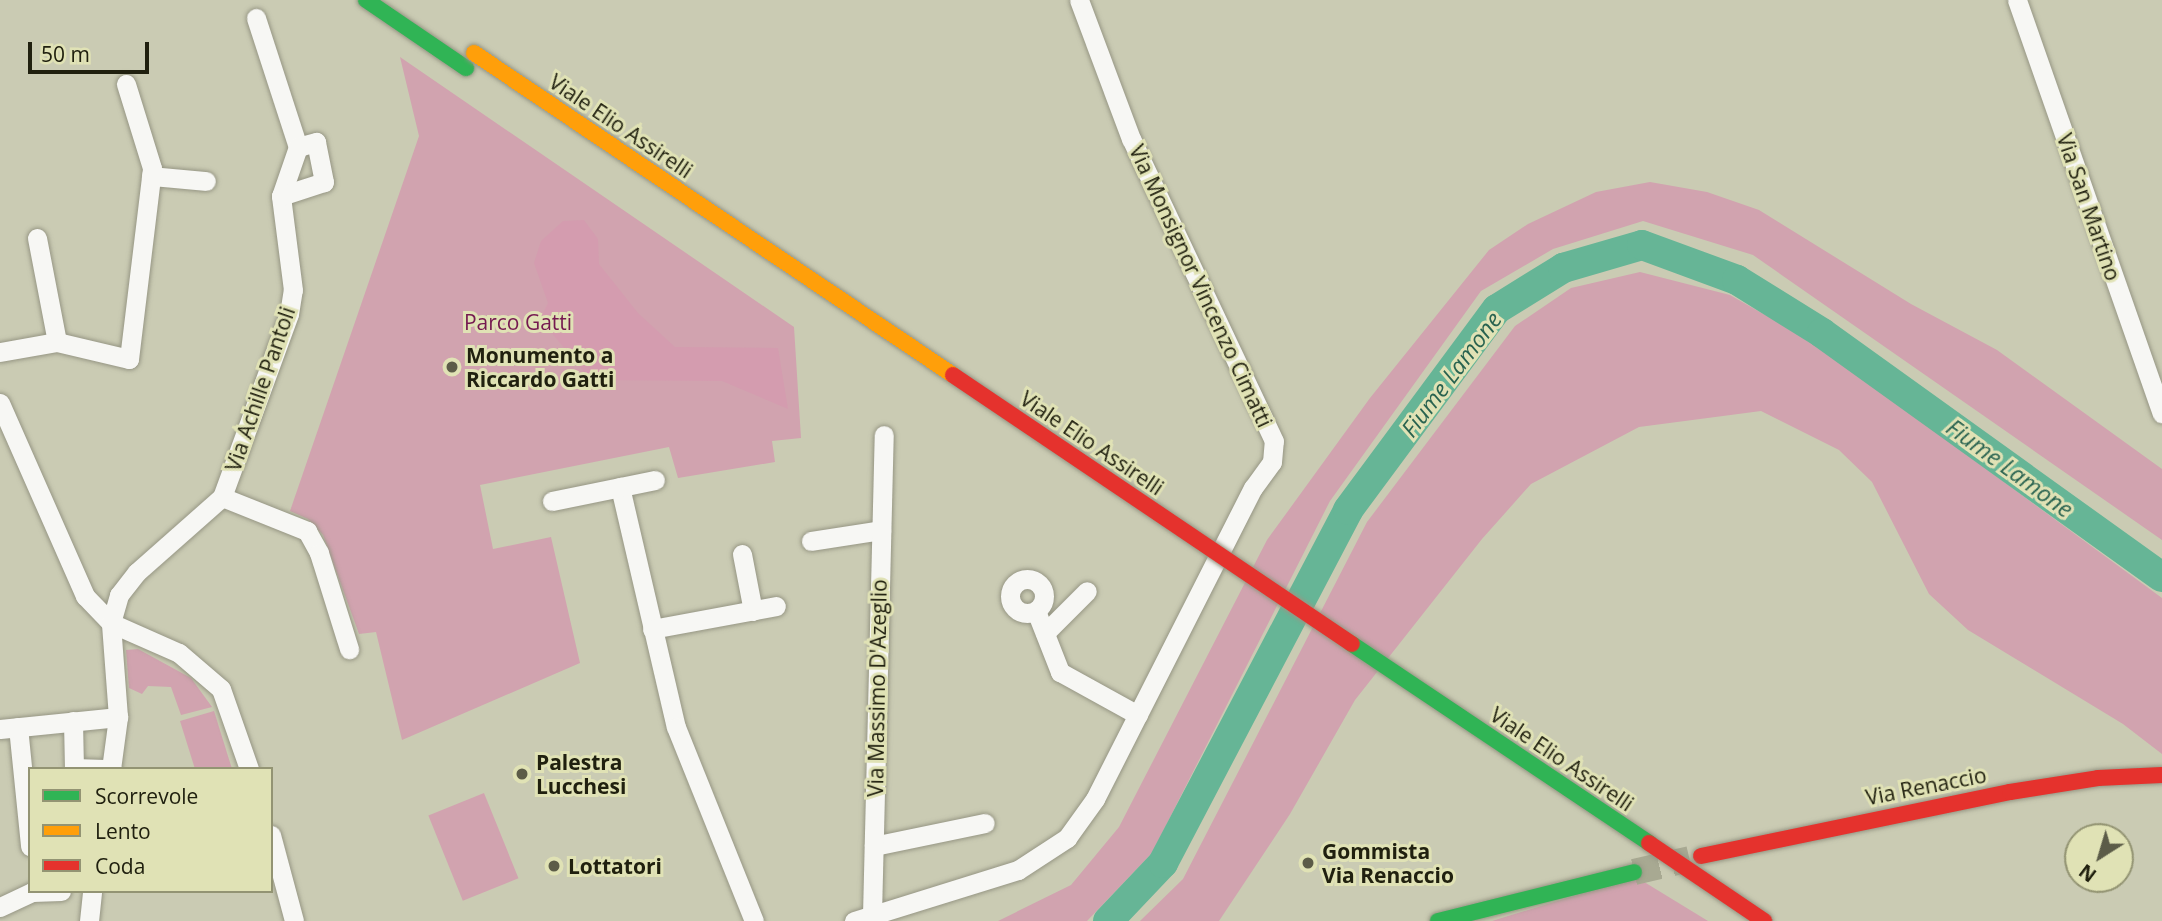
<!DOCTYPE html>
<html>
<head>
<meta charset="utf-8">
<style>
	body { margin:0 }
	#map { position:relative; width:2162px; height:921px; overflow:hidden; background:#cacbb3; font-family:"Open Sans",sans-serif }
	div>[style] { position:absolute }
	.green>* { inset:0; background:#d1a3af; transform-origin:0 0 }
	.forest>* { inset:0; background:#d49caf }
	.river>* { height:30px; margin:-15px; padding:0 15px; transform-origin:15px; border-radius:15px; background:#66b596 }
	.secondary-tunnel>* { height:26px; margin-top:-13px; transform-origin:0; background:repeating-linear-gradient(90deg,#a8a992 0 26px,transparent 0 39px) }
	.roads { filter:drop-shadow(0 0 2px #969684) drop-shadow(0 0 2px #969684) }
	.street>* { height:19px; margin:-9.5px; padding:0 9.5px; transform-origin:9.5px; border-radius:9.5px; background:#f7f7f4 }
	.street>.ring { margin:-9.5px; padding:0; box-sizing:content-box; background:none; border:19px solid #f7f7f4; border-radius:50% }
	.fast>* { height:16px; margin:-8px; padding:0 8px; transform-origin:8px; border-radius:8px; background:#30b455 }
	.jam>* { height:16px; margin:-8px; padding:0 8px; transform-origin:8px; border-radius:8px; background:#e5322d }
	.bridges { filter:drop-shadow(0 0 2px #969684) drop-shadow(0 0 2px #969684) }
	.fast-bridge>* { height:16px; margin:-8px; padding:0 8px; transform-origin:8px; border-radius:8px; background:#30b455 }
	.slow-bridge>* { height:16px; margin:-8px; padding:0 8px; transform-origin:8px; border-radius:8px; background:#ff9f0a }
	.jam-bridge>* { height:16px; margin:-8px; padding:0 8px; transform-origin:8px; border-radius:8px; background:#e5322d }
	.dots>* { width:19px; height:19px; translate:-50% -50%; box-sizing:border-box; border:4px solid #e0e2b5; border-radius:50% }
	span { translate:-50% -50%; white-space:nowrap; text-align:center; line-height:1.15; -webkit-text-stroke:6px #e0e2b5; paint-order:stroke }
	.street-label { font-size:21px; color:#20200f }
	.park-label { font-size:21px; color:#751950 }
	.poi-label { font-size:21px; color:#20200f; font-weight:700 }
	.left { translate:0 -50%; text-align:left }
	.water-label { font-size:23px; color:#296350; font-style:italic }
	.legend { position:absolute; left:28px; top:767px; width:245px; height:126px; box-sizing:border-box; background:#e0e2b5; border:2px solid #939473; margin:0; padding:9px 12px; list-style:none; font-size:21px; color:#20200f }
	.legend li { display:flex; align-items:center; gap:14px; height:35px }
	.legend b { width:35px; border:2px solid #939473 }
	.north { position:absolute; left:2064px; top:823px; width:70px; height:70px; box-sizing:border-box; background:#e0e2b5; border:2px solid #939473; border-radius:50%; rotate:217deg; font-size:19px; font-weight:700; line-height:28px; text-align:center; color:#20200f }
	.north::after { content:''; display:block; margin:auto; width:24px; height:32px; background:#5c5c48; clip-path:polygon(50% 0,100% 100%,50% 72%,0 100%) }
	.scale { position:absolute; left:28px; top:42px; width:121px; height:32px; box-sizing:border-box; border:4px solid #20200f; border-top:0; padding-left:9px; font-size:21px; line-height:24px; white-space:nowrap; color:#20200f; -webkit-text-stroke:5px #e0e2b5; paint-order:stroke }
</style>
</head>
<body>
<div id="map">
	<div class="green">
		<i style="clip-path:polygon(400px 57px,794px 327px,801px 438px,772px 441px,775px 462px,678px 478px,669px 447px,480px 485px,493px 549px,551px 537px,580px 663px,402px 740px,376px 632px,359px 634px,323px 535px,308px 519px,290px 511px,419px 136px)"></i>
		<i style="clip-path:polygon(1650px 182px,1707px 192px,1759px 210px,1911px 304px,1997px 350px,2162px 469px,2162px 540px,1753px 255px,1643px 221px,1553px 249px,1481px 291px,1330px 501px,1152px 853px,1087px 921px,998px 921px,1071px 885px,1119px 827px,1267px 540px,1370px 398px,1489px 250px,1528px 224px,1596px 192px)"></i>
		<i style="clip-path:polygon(1640px 272px,1730px 295px,1816px 344px,2162px 598px,2162px 754px,2123px 724px,1968px 630px,1929px 594px,1872px 482px,1839px 450px,1761px 411px,1639px 427px,1531px 484px,1482px 539px,1355px 700px,1290px 814px,1219px 921px,1140px 921px,1183px 879px,1367px 522px,1515px 326px,1571px 288px)"></i>
		<i style="clip-path:polygon(138px 649px,191px 678px,212px 707px,181px 715px,171px 687px,148px 686px,142px 694px,129px 688px,126px 650px)"></i>
		<i style="clip-path:polygon(214px 711px,232px 769px,195px 769px,180px 721px)"></i>
		<i style="left:484px;top:793px;width:92px;height:60px;rotate:68deg"></i>
		<i style="clip-path:polygon(1636px 877px,1708px 921px,1492px 921px)"></i>
	</div>
	<div class="forest">
		<i style="clip-path:polygon(584px 220px,598px 239px,599px 264px,638px 313px,675px 347px,778px 348px,788px 409px,722px 381px,591px 380px,540px 319px,548px 303px,534px 263px,541px 241px,563px 221px)"></i>
	</div>
	<div class="river">
		<i style="left:1108px;top:921px;width:80px;rotate:-46.5deg"></i>
		<i style="left:1163px;top:863px;width:399px;rotate:-62.3deg"></i>
		<i style="left:1348px;top:510px;width:250px;rotate:-53.5deg"></i>
		<i style="left:1497px;top:309px;width:78px;rotate:-31.8deg"></i>
		<i style="left:1563px;top:268px;width:82px;rotate:-16.2deg"></i>
		<i style="left:1642px;top:245px;width:101px;rotate:20.2deg"></i>
		<i style="left:1737px;top:280px;width:100px;rotate:31.9deg"></i>
		<i style="left:1822px;top:333px;width:418px;rotate:35.7deg"></i>
	</div>
	<div class="secondary-tunnel">
		<i style="left:1634px;top:872px;width:57px;rotate:-13.1deg"></i>
	</div>
	<div class="roads">
		<div class="street">
			<i style="left:2017px;top:0;width:438px;rotate:70.7deg"></i>
			<i style="left:256px;top:18px;width:136px;rotate:72deg"></i>
			<i style="left:151px;top:176px;width:55px;rotate:5.2deg"></i>
			<i style="left:37px;top:238px;width:106px;rotate:79.1deg"></i>
			<i style="left:0;top:352px;width:58px;rotate:-10deg"></i>
			<i style="left:57px;top:342px;width:74px;rotate:13.3deg"></i>
			<i style="left:129px;top:359px;width:192px;rotate:-83.1deg"></i>
			<i style="left:152px;top:168px;width:88px;rotate:-107.2deg"></i>
			<i style="left:0;top:403px;width:211px;rotate:66.2deg"></i>
			<i style="left:85px;top:596px;width:37px;rotate:46deg"></i>
			<i style="left:111px;top:623px;width:74px;rotate:23.8deg"></i>
			<i style="left:179px;top:653px;width:55px;rotate:40.6deg"></i>
			<i style="left:221px;top:689px;width:85px;rotate:70.7deg"></i>
			<i style="left:620px;top:487px;width:246px;rotate:76.9deg"></i>
			<i style="left:676px;top:727px;width:209px;rotate:68.1deg"></i>
			<i style="left:222px;top:497px;width:92px;rotate:21.8deg"></i>
			<i style="left:307px;top:531px;width:25px;rotate:61deg"></i>
			<i style="left:319px;top:553px;width:101px;rotate:72.6deg"></i>
			<i style="left:552px;top:501px;width:105px;rotate:-11.5deg"></i>
			<i style="left:811px;top:541px;width:71px;rotate:-8.9deg"></i>
			<i style="left:742px;top:554px;width:58px;rotate:79.1deg"></i>
			<i class="ring" style="left:1010px;top:579px;width:15px;height:15px"></i>
			<i style="left:1036px;top:611px;width:66px;rotate:68.5deg"></i>
			<i style="left:1060px;top:672px;width:89px;rotate:28.9deg"></i>
			<i style="left:652px;top:629px;width:126px;rotate:-10.5deg"></i>
			<i style="left:1045px;top:633px;width:59px;rotate:-45deg"></i>
			<i style="left:73px;top:721px;width:47px;rotate:88.8deg"></i>
			<i style="left:74px;top:768px;width:38px;rotate:2deg"></i>
			<i style="left:18px;top:727px;width:120px;rotate:84.2deg"></i>
			<i style="left:0;top:729px;width:119px;rotate:-5.8deg"></i>
			<i style="left:111px;top:769px;width:52px;rotate:-82.3deg"></i>
			<i style="left:118px;top:717px;width:94px;rotate:-94.3deg"></i>
			<i style="left:111px;top:623px;width:29px;rotate:-74deg"></i>
			<i style="left:119px;top:595px;width:29px;rotate:-52deg"></i>
			<i style="left:137px;top:572px;width:113px;rotate:-41.4deg"></i>
			<i style="left:222px;top:497px;width:195px;rotate:-69.9deg"></i>
			<i style="left:289px;top:314px;width:24px;rotate:-81deg"></i>
			<i style="left:293px;top:290px;width:95px;rotate:-97.3deg"></i>
			<i style="left:281px;top:196px;width:52px;rotate:-70.9deg"></i>
			<i style="left:298px;top:147px;width:19px;rotate:-16deg"></i>
			<i style="left:316px;top:142px;width:41px;rotate:78.7deg"></i>
			<i style="left:324px;top:182px;width:45px;rotate:162deg"></i>
			<i style="left:271px;top:835px;width:89px;rotate:75deg"></i>
			<i style="left:874px;top:846px;width:113px;rotate:-11.7deg"></i>
			<i style="left:0;top:907px;width:35px;rotate:-25deg"></i>
			<i style="left:32px;top:892px;width:29px;rotate:-2deg"></i>
			<i style="left:872px;top:915px;width:480px;rotate:-88.6deg"></i>
			<i style="left:89px;top:921px;width:30px;rotate:-84deg"></i>
			<i style="left:854px;top:921px;width:172px;rotate:-17.3deg"></i>
			<i style="left:1018px;top:870px;width:59px;rotate:-33.1deg"></i>
			<i style="left:1067px;top:838px;width:48px;rotate:-54.3deg"></i>
			<i style="left:1095px;top:799px;width:349px;rotate:-63.1deg"></i>
			<i style="left:1253px;top:488px;width:32px;rotate:-54deg"></i>
			<i style="left:1272px;top:462px;width:21px;rotate:-85deg"></i>
			<i style="left:1274px;top:441px;width:334px;rotate:-115.3deg"></i>
			<i style="left:1131px;top:139px;width:148px;rotate:-110.5deg"></i>
		</div>
		<div class="fast">
			<i style="left:366px;top:0;width:121px;rotate:34.2deg"></i>
			<i style="left:1438px;top:921px;width:202px;rotate:-14deg"></i>
		</div>
		<div class="jam">
			<i style="left:1701px;top:856px;width:316px;rotate:-11.7deg"></i>
			<i style="left:2010px;top:792px;width:89px;rotate:-9deg"></i>
			<i style="left:2098px;top:778px;width:64px;rotate:-2.7deg"></i>
		</div>
	</div>
	<div class="bridges">
		<div class="fast-bridge">
			<i style="left:1352px;top:644px;width:358px;rotate:33.8deg"></i>
		</div>
		<div class="slow-bridge">
			<i style="left:474px;top:53px;width:577px;rotate:33.91deg"></i>
		</div>
		<div class="jam-bridge">
			<i style="left:953px;top:375px;width:481px;rotate:34deg"></i>
			<i style="left:1649px;top:843px;width:139px;rotate:34.1deg"></i>
		</div>
	</div>
	<div class="dots">
		<i style="left:452px;top:367px;background:#5c5c48"></i>
		<i style="left:522px;top:774px;background:#5c5c48"></i>
		<i style="left:1308px;top:863px;background:#5c5c48"></i>
		<i style="left:554px;top:866px;background:#5c5c48"></i>
	</div>
	<div class="street-label">
		<span style="left:621px;top:126px;rotate:34deg">Viale Elio Assirelli</span>
		<span style="left:2089px;top:207px;rotate:71deg">Via San Martino</span>
		<span style="left:1201px;top:286px;rotate:65deg">Via Monsignor Vincenzo Cimatti</span>
		<span style="left:260px;top:389px;rotate:-71deg">Via Achille Pantoli</span>
		<span style="left:1092px;top:443px;rotate:34deg">Viale Elio Assirelli</span>
		<span style="left:877px;top:688px;rotate:-89deg">Via Massimo D'Azeglio</span>
		<span style="left:1562px;top:759px;rotate:34deg">Viale Elio Assirelli</span>
		<span style="left:1926px;top:786px;rotate:-11deg">Via Renaccio</span>
	</div>
	<div class="park-label">
		<span style="left:518px;top:322px">Parco Gatti</span>
	</div>
	<div class="poi-label">
		<span class="left" style="left:466px;top:367px">Monumento a<br>Riccardo Gatti</span>
		<span class="left" style="left:536px;top:774px">Palestra<br>Lucchesi</span>
		<span class="left" style="left:1322px;top:863px">Gommista<br>Via Renaccio</span>
		<span class="left" style="left:568px;top:866px">Lottatori</span>
	</div>
	<div class="water-label">
		<span style="left:1451px;top:374px;rotate:-53deg">Fiume Lamone</span>
		<span style="left:2010px;top:468px;rotate:36deg">Fiume Lamone</span>
	</div>
	<ul class="legend">
	<li><b style="height:9px;background:#30b455"></b>Scorrevole</li>
	<li><b style="height:9px;background:#ff9f0a"></b>Lento</li>
	<li><b style="height:9px;background:#e5322d"></b>Coda</li>
	</ul>
	<div class="north">N</div>
	<div class="scale">50 m</div>
</div>
</body>
</html>
